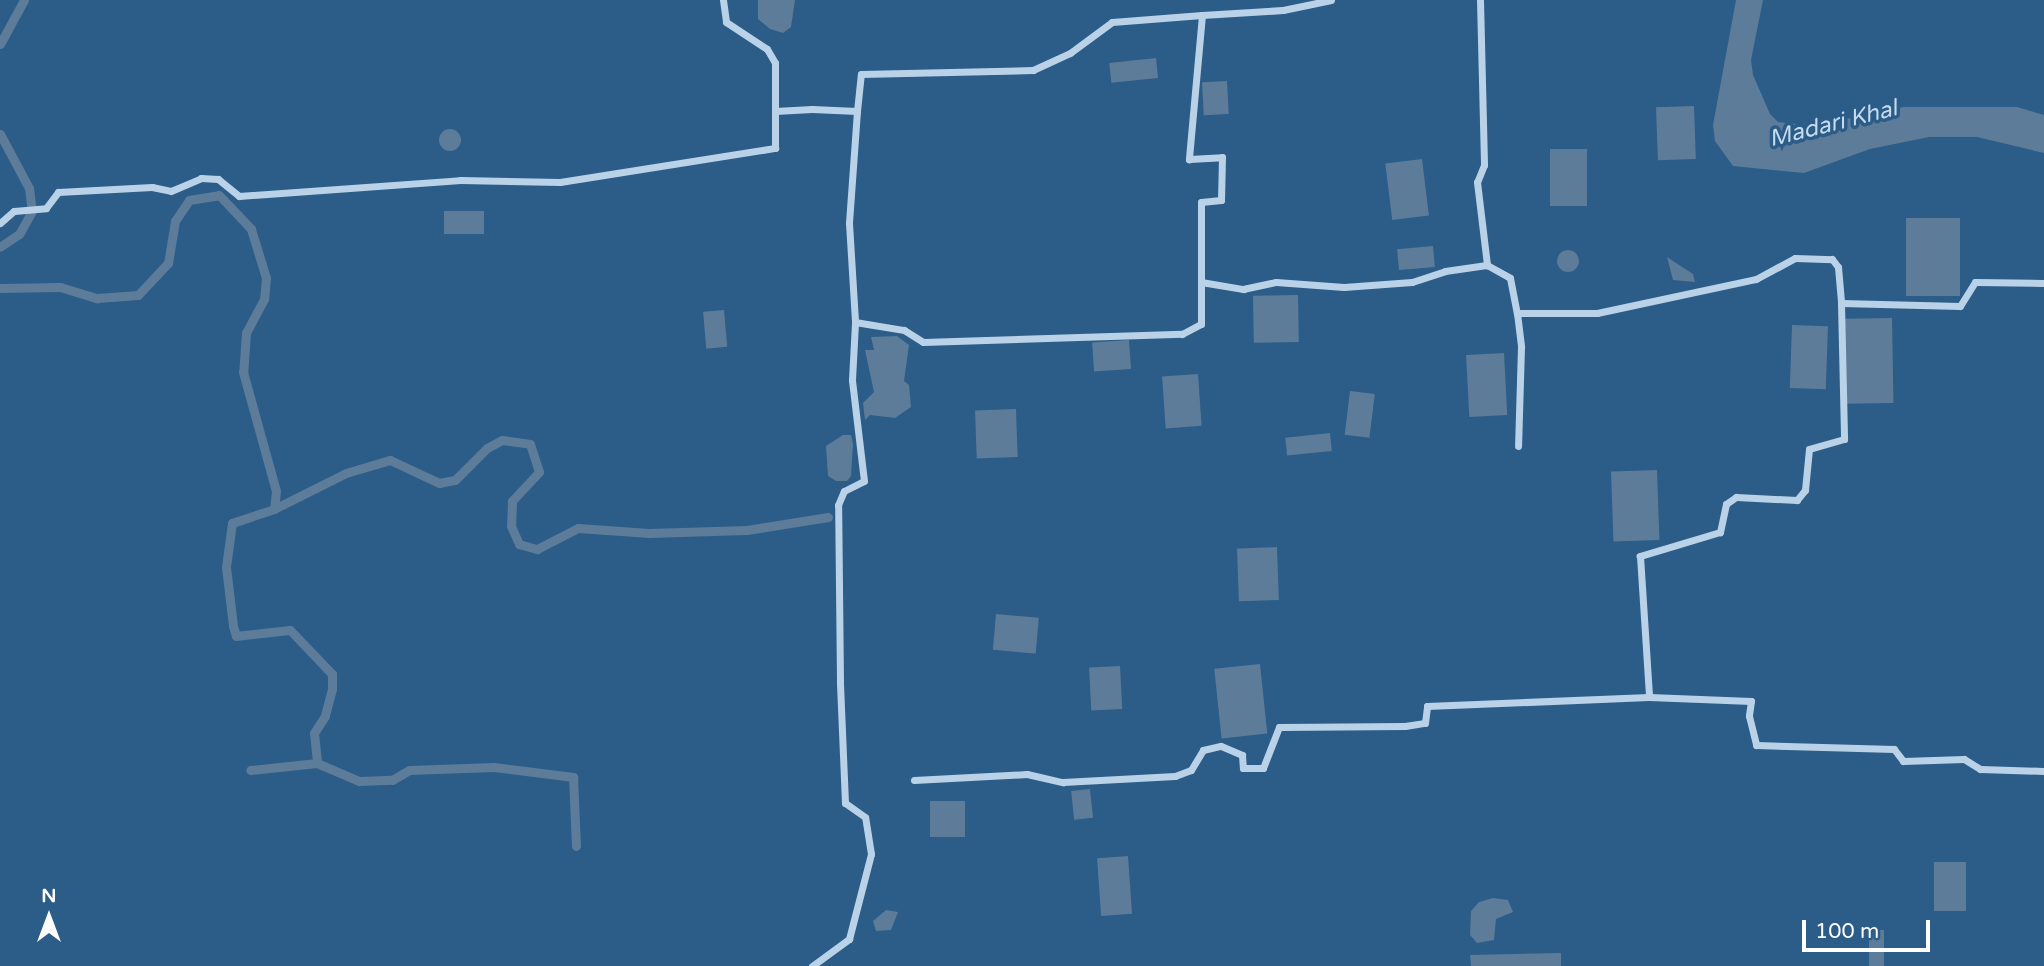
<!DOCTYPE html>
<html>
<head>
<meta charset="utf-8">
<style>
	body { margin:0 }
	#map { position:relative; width:2044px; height:966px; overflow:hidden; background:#2c5c88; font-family:"Varela Round",sans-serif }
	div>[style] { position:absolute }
	.water>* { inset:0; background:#5c7c99; transform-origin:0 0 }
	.round { border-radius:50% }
	.canal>* { height:9px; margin:-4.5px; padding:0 4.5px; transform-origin:4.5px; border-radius:4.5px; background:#5c7c99 }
	.minor>* { height:7px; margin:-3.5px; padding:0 3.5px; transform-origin:3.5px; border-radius:3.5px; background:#b9d2e8 }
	span { translate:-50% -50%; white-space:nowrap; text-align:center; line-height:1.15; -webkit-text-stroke:7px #2c5c88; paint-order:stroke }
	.water-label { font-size:23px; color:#c5dcef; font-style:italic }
	.north { position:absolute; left:14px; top:882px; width:70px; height:70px; -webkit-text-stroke:5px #2c5c88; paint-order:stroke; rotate:0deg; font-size:19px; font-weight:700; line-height:28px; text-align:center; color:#fff }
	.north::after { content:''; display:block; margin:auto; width:24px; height:32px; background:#fff; clip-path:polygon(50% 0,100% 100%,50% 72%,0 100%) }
	.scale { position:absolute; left:1802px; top:920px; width:128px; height:32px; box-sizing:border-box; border:4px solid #fff; border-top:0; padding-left:9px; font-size:21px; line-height:24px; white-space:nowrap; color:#fff; -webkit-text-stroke:5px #2c5c88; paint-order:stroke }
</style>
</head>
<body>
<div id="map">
	<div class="water">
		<i style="clip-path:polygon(758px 0,795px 0,791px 27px,783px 33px,770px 29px,758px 19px)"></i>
		<i style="clip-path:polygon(1736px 0,1763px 0,1751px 60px,1753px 75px,1770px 114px,1778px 122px,1813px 126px,1904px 107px,2017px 107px,2044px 115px,2044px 153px,1977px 137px,1929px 137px,1870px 149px,1804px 173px,1733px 166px,1715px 141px,1713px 125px)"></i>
		<i style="left:1156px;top:58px;width:20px;height:47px;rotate:84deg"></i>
		<i style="left:1227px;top:81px;width:33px;height:25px;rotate:87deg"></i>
		<i style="left:1694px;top:106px;width:53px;height:38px;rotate:88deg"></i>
		<i class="round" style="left:439px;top:129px;width:22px;height:22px"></i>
		<i style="left:1550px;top:149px;width:37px;height:57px"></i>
		<i style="left:1422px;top:159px;width:57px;height:37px;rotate:83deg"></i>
		<i style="left:444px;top:211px;width:40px;height:23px"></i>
		<i style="left:1906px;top:218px;width:54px;height:78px"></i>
		<i style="left:1433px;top:246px;width:21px;height:36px;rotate:85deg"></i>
		<i class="round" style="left:1557px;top:250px;width:22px;height:22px"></i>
		<i style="clip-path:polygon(1667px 257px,1693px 274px,1695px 282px,1673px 280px)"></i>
		<i style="left:1298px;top:295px;width:47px;height:45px;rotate:89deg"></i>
		<i style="left:724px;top:310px;width:37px;height:21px;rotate:85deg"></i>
		<i style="left:1892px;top:318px;width:85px;height:48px;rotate:89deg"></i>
		<i style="left:1792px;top:325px;width:36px;height:63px;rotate:2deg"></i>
		<i style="clip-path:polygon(897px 336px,909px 345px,904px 381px,909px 385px,911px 407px,895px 418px,870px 415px,865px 420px,863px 403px,874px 392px,865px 350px,874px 350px,871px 337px)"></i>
		<i style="left:1129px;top:340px;width:29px;height:37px;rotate:86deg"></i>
		<i style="left:1504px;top:353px;width:62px;height:38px;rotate:87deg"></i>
		<i style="left:1198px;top:374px;width:52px;height:36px;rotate:86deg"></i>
		<i style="left:1350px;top:391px;width:25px;height:44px;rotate:7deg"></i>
		<i style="left:1016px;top:409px;width:48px;height:41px;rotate:88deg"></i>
		<i style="left:1330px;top:433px;width:18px;height:45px;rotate:84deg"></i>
		<i style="clip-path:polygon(843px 435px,851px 435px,853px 444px,851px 476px,847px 481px,836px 481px,828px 476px,826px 446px)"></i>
		<i style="left:1657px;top:470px;width:70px;height:46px;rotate:88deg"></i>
		<i style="left:1277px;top:547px;width:53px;height:40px;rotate:88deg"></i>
		<i style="left:996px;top:614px;width:43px;height:36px;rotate:5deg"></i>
		<i style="left:1260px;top:664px;width:70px;height:46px;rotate:84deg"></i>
		<i style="left:1120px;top:666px;width:43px;height:31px;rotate:87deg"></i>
		<i style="left:1090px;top:789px;width:29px;height:19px;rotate:84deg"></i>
		<i style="left:930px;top:801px;width:35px;height:36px"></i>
		<i style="left:1128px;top:856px;width:58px;height:31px;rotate:86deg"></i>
		<i style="left:1934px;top:862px;width:32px;height:49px"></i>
		<i style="clip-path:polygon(1493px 898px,1508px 900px,1513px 912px,1496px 919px,1494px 940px,1477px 943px,1470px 935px,1471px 911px,1479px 902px)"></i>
		<i style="clip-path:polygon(886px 910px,898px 912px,891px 930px,876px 931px,873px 921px)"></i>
		<i style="left:1869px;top:930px;width:15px;height:36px"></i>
		<i style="clip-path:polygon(1561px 953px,1561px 966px,1471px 966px,1470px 955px)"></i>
	</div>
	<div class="canal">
		<i style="left:0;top:44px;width:50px;rotate:-61.4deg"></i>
		<i style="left:0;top:134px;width:61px;rotate:61.8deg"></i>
		<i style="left:29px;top:188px;width:23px;rotate:83deg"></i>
		<i style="left:32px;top:211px;width:26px;rotate:119deg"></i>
		<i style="left:19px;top:234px;width:23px;rotate:146deg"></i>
		<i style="left:0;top:288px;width:60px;rotate:-1deg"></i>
		<i style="left:60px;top:287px;width:39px;rotate:17deg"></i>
		<i style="left:97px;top:298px;width:41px;rotate:-4.2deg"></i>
		<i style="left:138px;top:295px;width:44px;rotate:-46.8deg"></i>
		<i style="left:168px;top:263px;width:43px;rotate:-80.5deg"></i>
		<i style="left:175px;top:221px;width:25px;rotate:-56deg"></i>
		<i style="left:189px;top:200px;width:30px;rotate:-9deg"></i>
		<i style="left:219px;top:195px;width:47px;rotate:46.7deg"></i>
		<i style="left:251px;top:229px;width:51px;rotate:73deg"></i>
		<i style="left:266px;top:278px;width:21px;rotate:95deg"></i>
		<i style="left:264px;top:299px;width:38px;rotate:118deg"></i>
		<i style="left:246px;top:333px;width:39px;rotate:94deg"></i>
		<i style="left:243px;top:372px;width:123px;rotate:74.5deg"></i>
		<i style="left:276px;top:491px;width:18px;rotate:96deg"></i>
		<i style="left:274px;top:509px;width:44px;rotate:161.6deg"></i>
		<i style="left:232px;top:523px;width:44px;rotate:97.8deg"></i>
		<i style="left:226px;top:567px;width:59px;rotate:83.2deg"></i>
		<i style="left:233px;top:626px;width:10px;rotate:73deg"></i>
		<i style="left:236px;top:636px;width:54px;rotate:-6.3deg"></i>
		<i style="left:290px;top:630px;width:61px;rotate:46.3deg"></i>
		<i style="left:332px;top:674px;width:15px;rotate:90deg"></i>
		<i style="left:332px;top:689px;width:28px;rotate:105deg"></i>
		<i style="left:325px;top:716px;width:20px;rotate:123deg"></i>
		<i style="left:314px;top:733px;width:30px;rotate:84deg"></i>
		<i style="left:317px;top:763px;width:67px;rotate:174deg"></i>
		<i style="left:274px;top:509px;width:80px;rotate:-26.6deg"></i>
		<i style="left:346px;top:473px;width:46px;rotate:-16.5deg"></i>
		<i style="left:390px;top:460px;width:54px;rotate:25.1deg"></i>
		<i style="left:439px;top:483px;width:16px;rotate:-11deg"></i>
		<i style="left:455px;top:480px;width:45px;rotate:-45deg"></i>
		<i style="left:487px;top:448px;width:17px;rotate:-28deg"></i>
		<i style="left:502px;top:440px;width:28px;rotate:8deg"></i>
		<i style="left:530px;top:444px;width:29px;rotate:72deg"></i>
		<i style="left:539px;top:472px;width:40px;rotate:133deg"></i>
		<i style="left:512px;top:501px;width:25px;rotate:92deg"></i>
		<i style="left:511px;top:526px;width:20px;rotate:66deg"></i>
		<i style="left:519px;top:544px;width:19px;rotate:16deg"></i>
		<i style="left:537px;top:549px;width:46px;rotate:-27.1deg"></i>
		<i style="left:578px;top:528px;width:71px;rotate:4deg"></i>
		<i style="left:649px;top:533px;width:98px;rotate:-1.8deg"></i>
		<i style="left:747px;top:530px;width:82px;rotate:-9.1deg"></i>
		<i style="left:317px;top:763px;width:46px;rotate:23.2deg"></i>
		<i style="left:359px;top:781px;width:33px;rotate:-2deg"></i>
		<i style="left:392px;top:780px;width:20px;rotate:-30deg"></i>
		<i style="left:409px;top:770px;width:85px;rotate:-2deg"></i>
		<i style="left:494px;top:767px;width:80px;rotate:7.2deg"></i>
		<i style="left:573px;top:777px;width:69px;rotate:87.5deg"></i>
	</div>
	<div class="minor">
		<i style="left:723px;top:0;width:22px;rotate:82deg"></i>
		<i style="left:726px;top:22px;width:49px;rotate:33.4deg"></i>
		<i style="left:767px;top:49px;width:16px;rotate:60deg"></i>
		<i style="left:775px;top:63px;width:48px;rotate:90deg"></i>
		<i style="left:1480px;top:0;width:165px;rotate:88.6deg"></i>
		<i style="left:1484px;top:165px;width:18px;rotate:112deg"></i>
		<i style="left:1477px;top:182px;width:84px;rotate:83.1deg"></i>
		<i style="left:1202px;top:15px;width:81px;rotate:-3.5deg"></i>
		<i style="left:1283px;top:10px;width:49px;rotate:-11.8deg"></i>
		<i style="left:857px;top:111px;width:37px;rotate:-84deg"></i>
		<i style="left:861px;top:74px;width:172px;rotate:-1.3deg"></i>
		<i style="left:1033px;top:70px;width:41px;rotate:-24.7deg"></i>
		<i style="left:1070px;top:53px;width:52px;rotate:-36.4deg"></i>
		<i style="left:1112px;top:22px;width:90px;rotate:-4.4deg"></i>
		<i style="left:1202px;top:15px;width:145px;rotate:95.2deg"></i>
		<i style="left:1189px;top:159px;width:33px;rotate:-3deg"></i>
		<i style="left:1222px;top:157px;width:43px;rotate:91.3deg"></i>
		<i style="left:1221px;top:200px;width:20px;rotate:174deg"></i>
		<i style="left:1201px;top:202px;width:80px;rotate:90deg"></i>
		<i style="left:1201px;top:282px;width:43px;rotate:9.5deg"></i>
		<i style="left:1243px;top:289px;width:34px;rotate:-12deg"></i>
		<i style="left:1276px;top:282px;width:68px;rotate:4.2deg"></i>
		<i style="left:1344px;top:287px;width:68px;rotate:-4.2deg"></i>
		<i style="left:1412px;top:282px;width:35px;rotate:-18deg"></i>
		<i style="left:1445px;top:271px;width:42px;rotate:-8.1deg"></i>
		<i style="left:1487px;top:265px;width:26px;rotate:29deg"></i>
		<i style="left:1510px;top:278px;width:36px;rotate:79deg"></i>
		<i style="left:1517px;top:313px;width:34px;rotate:83deg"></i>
		<i style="left:1521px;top:347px;width:99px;rotate:91.7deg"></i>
		<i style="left:0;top:223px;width:18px;rotate:-41deg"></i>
		<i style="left:14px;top:211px;width:32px;rotate:-5deg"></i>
		<i style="left:46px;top:208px;width:20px;rotate:-53deg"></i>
		<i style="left:58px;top:192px;width:94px;rotate:-3deg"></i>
		<i style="left:152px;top:187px;width:19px;rotate:12deg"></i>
		<i style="left:171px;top:191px;width:33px;rotate:-23deg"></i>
		<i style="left:201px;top:178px;width:17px;rotate:3deg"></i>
		<i style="left:218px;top:179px;width:27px;rotate:39deg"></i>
		<i style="left:239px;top:196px;width:222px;rotate:-4.1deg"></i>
		<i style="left:460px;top:180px;width:100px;rotate:1.1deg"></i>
		<i style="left:560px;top:182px;width:218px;rotate:-9deg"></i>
		<i style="left:775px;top:148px;width:37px;rotate:-90deg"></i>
		<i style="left:775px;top:111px;width:37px;rotate:-3deg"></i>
		<i style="left:812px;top:109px;width:45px;rotate:2.5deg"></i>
		<i style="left:857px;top:111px;width:112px;rotate:94.1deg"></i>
		<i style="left:849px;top:223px;width:99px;rotate:86.5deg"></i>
		<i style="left:855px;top:322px;width:50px;rotate:9.3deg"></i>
		<i style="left:904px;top:330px;width:22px;rotate:32deg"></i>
		<i style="left:923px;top:342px;width:259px;rotate:-1.8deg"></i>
		<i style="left:1182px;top:334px;width:21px;rotate:-28deg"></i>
		<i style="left:1201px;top:324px;width:42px;rotate:-90deg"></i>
		<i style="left:1841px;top:303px;width:136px;rotate:88.7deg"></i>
		<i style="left:1844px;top:439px;width:36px;rotate:164deg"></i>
		<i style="left:1809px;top:449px;width:41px;rotate:95.6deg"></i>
		<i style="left:1805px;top:490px;width:13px;rotate:129deg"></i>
		<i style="left:1797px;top:500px;width:61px;rotate:-177.2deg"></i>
		<i style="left:1736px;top:497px;width:12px;rotate:145deg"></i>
		<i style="left:1726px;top:504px;width:29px;rotate:102deg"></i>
		<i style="left:1720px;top:532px;width:84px;rotate:163.3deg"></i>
		<i style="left:1640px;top:556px;width:141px;rotate:86.3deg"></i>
		<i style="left:1649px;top:697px;width:102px;rotate:2.2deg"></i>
		<i style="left:1751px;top:701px;width:15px;rotate:98deg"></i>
		<i style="left:1749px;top:716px;width:30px;rotate:76deg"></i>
		<i style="left:1756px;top:745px;width:138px;rotate:1.7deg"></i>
		<i style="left:1894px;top:749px;width:15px;rotate:53deg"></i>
		<i style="left:1903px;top:761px;width:61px;rotate:-1.9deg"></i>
		<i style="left:1964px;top:759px;width:19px;rotate:32deg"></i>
		<i style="left:1980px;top:769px;width:64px;rotate:1.8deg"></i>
		<i style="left:1517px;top:313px;width:80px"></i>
		<i style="left:1597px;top:313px;width:163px;rotate:-12.1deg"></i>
		<i style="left:1756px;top:279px;width:44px;rotate:-28.3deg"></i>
		<i style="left:1795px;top:258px;width:37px;rotate:2deg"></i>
		<i style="left:1832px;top:259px;width:10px;rotate:53deg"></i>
		<i style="left:1838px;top:267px;width:36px;rotate:85deg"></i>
		<i style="left:1841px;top:303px;width:119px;rotate:1.4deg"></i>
		<i style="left:1960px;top:306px;width:28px;rotate:-58deg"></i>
		<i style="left:1975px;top:282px;width:69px;rotate:0.8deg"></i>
		<i style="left:914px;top:780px;width:113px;rotate:-3deg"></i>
		<i style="left:1027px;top:774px;width:37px;rotate:13deg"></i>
		<i style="left:1063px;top:782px;width:112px;rotate:-3.1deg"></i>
		<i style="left:1175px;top:776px;width:17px;rotate:-21deg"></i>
		<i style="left:1191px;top:770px;width:23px;rotate:-59deg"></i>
		<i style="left:1203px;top:750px;width:18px;rotate:-13deg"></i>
		<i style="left:1221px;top:746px;width:23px;rotate:23deg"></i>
		<i style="left:1242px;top:755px;width:13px;rotate:86deg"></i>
		<i style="left:1243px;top:768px;width:20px"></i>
		<i style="left:1263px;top:768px;width:44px;rotate:-68.7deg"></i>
		<i style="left:1279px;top:727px;width:126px;rotate:-0.5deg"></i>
		<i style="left:1405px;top:726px;width:20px;rotate:-9deg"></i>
		<i style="left:1425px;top:723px;width:17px;rotate:-83deg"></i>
		<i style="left:1427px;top:706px;width:222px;rotate:-2.3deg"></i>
		<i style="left:812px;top:966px;width:46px;rotate:-36.1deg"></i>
		<i style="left:849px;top:939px;width:88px;rotate:-75.5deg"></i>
		<i style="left:871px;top:854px;width:37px;rotate:-99deg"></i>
		<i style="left:865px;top:817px;width:24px;rotate:-145deg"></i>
		<i style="left:845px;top:803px;width:121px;rotate:-92.4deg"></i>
		<i style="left:840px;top:682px;width:177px;rotate:-90.6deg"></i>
		<i style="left:838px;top:505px;width:15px;rotate:-67deg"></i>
		<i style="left:844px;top:491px;width:22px;rotate:-27deg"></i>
		<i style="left:864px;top:481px;width:102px;rotate:-96.8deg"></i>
		<i style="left:852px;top:380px;width:58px;rotate:-87deg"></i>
	</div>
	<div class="water-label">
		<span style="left:1833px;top:124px;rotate:-14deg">Madari Khal</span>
	</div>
	<div class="north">N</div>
	<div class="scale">100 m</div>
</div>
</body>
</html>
